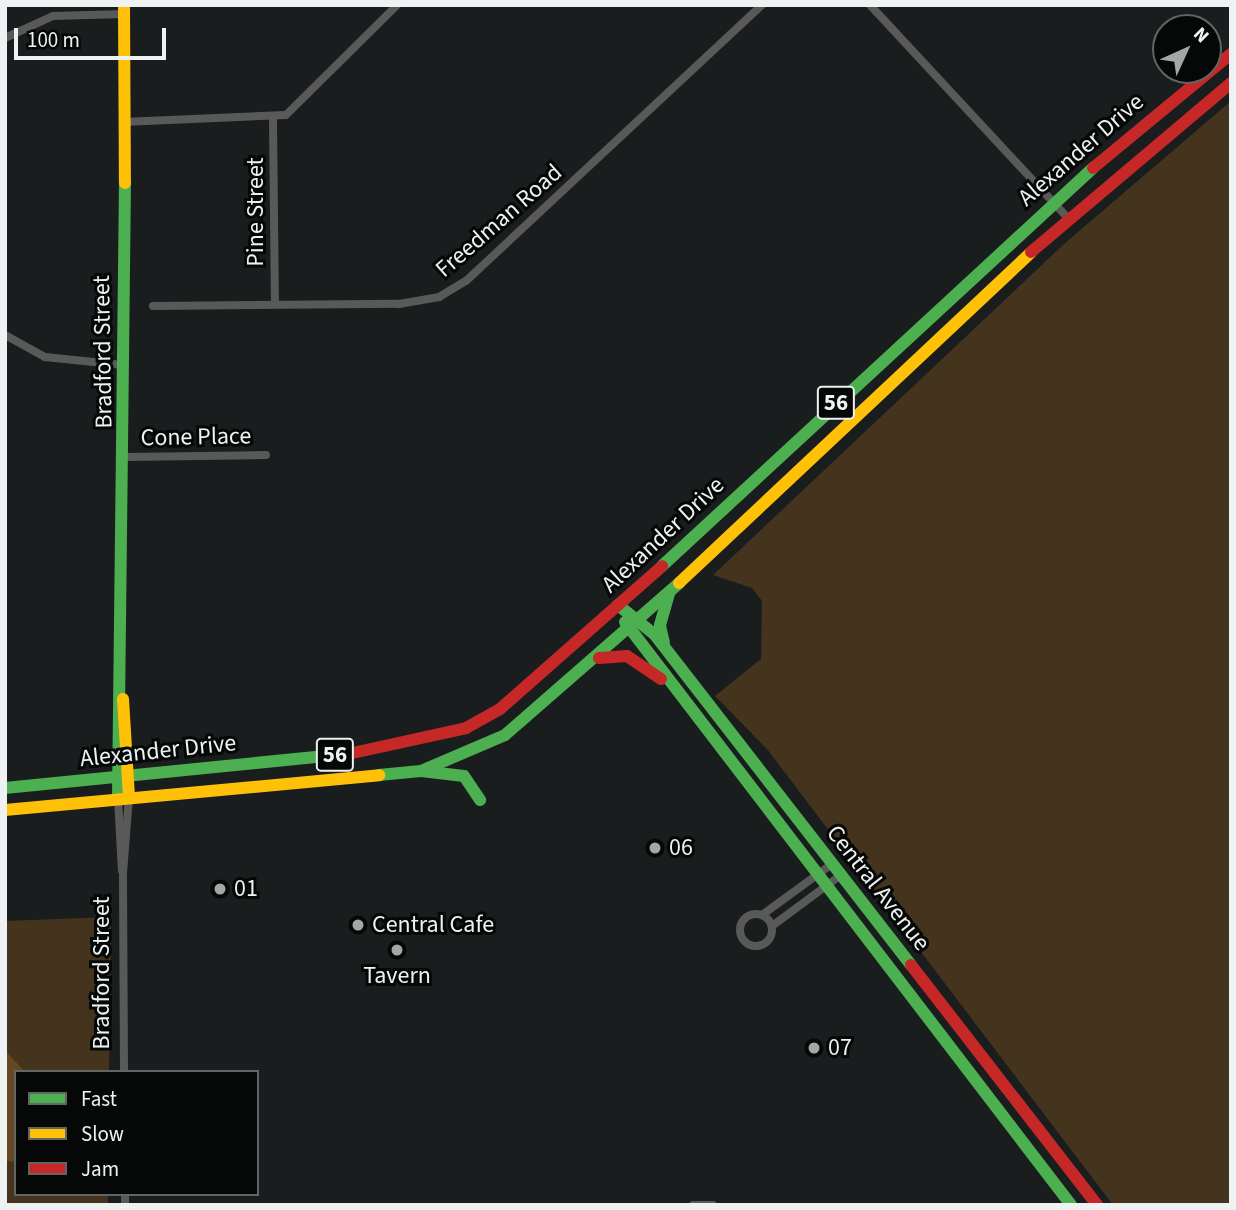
<!DOCTYPE html>
<html>
<head>
<meta charset="utf-8">
<style>
	body { margin:0 }
	#map { position:relative; width:1236px; height:1210px; overflow:hidden; background:#1a1d1d; font-family:"Source Sans 3",sans-serif }
	div>[style] { position:absolute }
	.green>* { inset:0; background:#44331d }
	.water>* { inset:0; background:#644824 }
	.street>* { height:8px; margin:-4px; padding:0 4px; transform-origin:4px; border-radius:4px; background:#595959 }
	.street>.ring { margin:-4px; padding:0; box-sizing:content-box; background:none; border:8px solid #595959; border-radius:50% }
	.fast>* { height:12px; margin:-6px; padding:0 6px; transform-origin:6px; border-radius:6px; background:#4caf50 }
	.slow>* { height:12px; margin:-6px; padding:0 6px; transform-origin:6px; border-radius:6px; background:#ffc107 }
	.jam>* { height:12px; margin:-6px; padding:0 6px; transform-origin:6px; border-radius:6px; background:#c62828 }
	.dots>* { width:19px; height:19px; translate:-50% -50%; box-sizing:border-box; border:4px solid #060707; border-radius:50% }
	span { translate:-50% -50%; white-space:nowrap; text-align:center; line-height:1.15; -webkit-text-stroke:6px #060707; paint-order:stroke }
	.shield-label span { padding:2px 5px; background:#060707; border:2px solid; border-radius:5px; -webkit-text-stroke-width:0 }
	.shield-label { font-size:23px; color:#eff2f3; font-weight:700 }
	.street-label { font-size:24px; color:#eff2f3 }
	.poi-label { font-size:24px; color:#eff2f3 }
	.left { translate:0 -50%; text-align:left }
	.frame { position:absolute; inset:0; border:7px solid #eff2f3; pointer-events:none }
	.legend { position:absolute; left:14px; top:1070px; width:245px; height:126px; box-sizing:border-box; background:#060707; border:2px solid #636565; margin:0; padding:9px 12px; list-style:none; font-size:21px; color:#eff2f3 }
	.legend li { display:flex; align-items:center; gap:14px; height:35px }
	.legend b { width:35px; border:2px solid #636565 }
	.north { position:absolute; left:1152px; top:14px; width:70px; height:70px; box-sizing:border-box; background:#060707; border:2px solid #636565; border-radius:50%; rotate:45deg; font-size:19px; font-weight:700; line-height:28px; text-align:center; color:#eff2f3 }
	.north::after { content:''; display:block; margin:auto; width:24px; height:32px; background:#a4a7a8; clip-path:polygon(50% 0,100% 100%,50% 72%,0 100%) }
	.scale { position:absolute; left:14px; top:28px; width:152px; height:32px; box-sizing:border-box; border:4px solid #eff2f3; border-top:0; padding-left:9px; font-size:21px; line-height:24px; white-space:nowrap; color:#eff2f3; -webkit-text-stroke:5px #060707; paint-order:stroke }
</style>
</head>
<body>
<div id="map">
	<div class="green">
		<i style="clip-path:polygon(1231px 101px,1231px 1205px,1113px 1205px,767px 749px,715px 696px,761px 659px,762px 601px,752px 588px,713px 575px,1064px 244px)"></i>
		<i style="clip-path:polygon(111px 917px,109px 1072px,16px 1072px,16px 1194px,108px 1194px,108px 1205px,5px 1205px,5px 921px)"></i>
	</div>
	<div class="water">
		<i style="clip-path:polygon(5px 1050px,25px 1072px,16px 1072px,16px 1162px,5px 1161px)"></i>
	</div>
	<div class="street">
		<i style="left:870px;top:5px;width:291px;rotate:47.1deg"></i>
		<i style="left:5px;top:38px;width:53px;rotate:-24.6deg"></i>
		<i style="left:53px;top:16px;width:71px;rotate:-1.6deg"></i>
		<i style="left:273px;top:120px;width:184px;rotate:89.4deg"></i>
		<i style="left:123px;top:122px;width:163px;rotate:-2.5deg"></i>
		<i style="left:286px;top:115px;width:156px;rotate:-44.7deg"></i>
		<i style="left:153px;top:306px;width:246px;rotate:-0.5deg"></i>
		<i style="left:399px;top:304px;width:41px;rotate:-9.9deg"></i>
		<i style="left:439px;top:297px;width:31px;rotate:-31deg"></i>
		<i style="left:466px;top:281px;width:405px;rotate:-43deg"></i>
		<i style="left:5px;top:335px;width:46px;rotate:28.8deg"></i>
		<i style="left:45px;top:357px;width:78px;rotate:5.9deg"></i>
		<i style="left:126px;top:457px;width:140px;rotate:-0.8deg"></i>
		<i style="left:118px;top:798px;width:73px;rotate:86.9deg"></i>
		<i class="ring" style="left:740px;top:914px;width:24px;height:24px"></i>
		<i style="left:762px;top:915px;width:87px;rotate:-36.1deg"></i>
		<i style="left:772px;top:926px;width:86px;rotate:-36.5deg"></i>
		<i style="left:124px;top:1072px;width:199px;rotate:-90.3deg"></i>
		<i style="left:123px;top:873px;width:77px;rotate:-85.5deg"></i>
		<i style="left:125px;top:1194px;width:11px;rotate:90deg"></i>
		<i style="left:693px;top:1205px;width:20px"></i>
	</div>
	<div class="fast">
		<i style="left:662px;top:566px;width:587px;rotate:-42.72deg"></i>
		<i style="left:618px;top:605px;width:48px;rotate:39deg"></i>
		<i style="left:655px;top:635px;width:418px;rotate:52.2deg"></i>
		<i style="left:625px;top:622px;width:734px;rotate:52.58deg"></i>
		<i style="left:664px;top:643px;width:18px;rotate:-103deg"></i>
		<i style="left:660px;top:625px;width:33px;rotate:-74deg"></i>
		<i style="left:421px;top:771px;width:43px;rotate:6.6deg"></i>
		<i style="left:464px;top:776px;width:29px;rotate:56deg"></i>
		<i style="left:379px;top:775px;width:42px;rotate:-5.4deg"></i>
		<i style="left:421px;top:771px;width:91px;rotate:-23.2deg"></i>
		<i style="left:505px;top:735px;width:231px;rotate:-41.1deg"></i>
		<i style="left:5px;top:788px;width:345px;rotate:-5.7deg"></i>
		<i style="left:118px;top:798px;width:615px;rotate:-89.35deg"></i>
	</div>
	<div class="slow">
		<i style="left:124px;top:5px;width:178px;rotate:89.7deg"></i>
		<i style="left:679px;top:583px;width:483px;rotate:-43.2deg"></i>
		<i style="left:123px;top:699px;width:97px;rotate:86.5deg"></i>
		<i style="left:5px;top:810px;width:376px;rotate:-5.3deg"></i>
	</div>
	<div class="jam">
		<i style="left:1093px;top:168px;width:179px;rotate:-39.6deg"></i>
		<i style="left:1031px;top:252px;width:262px;rotate:-40.2deg"></i>
		<i style="left:599px;top:658px;width:28px;rotate:-4deg"></i>
		<i style="left:627px;top:656px;width:41px;rotate:34.1deg"></i>
		<i style="left:348px;top:754px;width:121px;rotate:-12.4deg"></i>
		<i style="left:466px;top:728px;width:39px;rotate:-29deg"></i>
		<i style="left:500px;top:709px;width:216px;rotate:-41.4deg"></i>
		<i style="left:911px;top:965px;width:304px;rotate:52.2deg"></i>
	</div>
	<div class="dots">
		<i style="left:655px;top:848px;background:#a4a7a8"></i>
		<i style="left:220px;top:889px;background:#a4a7a8"></i>
		<i style="left:358px;top:925px;background:#a4a7a8"></i>
		<i style="left:397px;top:950px;background:#a4a7a8"></i>
		<i style="left:814px;top:1048px;background:#a4a7a8"></i>
	</div>
	<div class="shield-label">
		<span style="left:836px;top:403px">56</span>
		<span style="left:335px;top:755px">56</span>
	</div>
	<div class="street-label">
		<span style="left:1081px;top:150px;rotate:-41deg">Alexander Drive</span>
		<span style="left:256px;top:212px;rotate:-90deg">Pine Street</span>
		<span style="left:499px;top:221px;rotate:-41deg">Freedman Road</span>
		<span style="left:103px;top:352px;rotate:-91deg">Bradford Street</span>
		<span style="left:196px;top:437px;rotate:-1deg">Cone Place</span>
		<span style="left:663px;top:535px;rotate:-43deg">Alexander Drive</span>
		<span style="left:158px;top:751px;rotate:-6deg">Alexander Drive</span>
		<span style="left:878px;top:888px;rotate:52deg">Central Avenue</span>
		<span style="left:102px;top:973px;rotate:-90deg">Bradford Street</span>
	</div>
	<div class="poi-label">
		<span class="left" style="left:669px;top:848px">06</span>
		<span class="left" style="left:234px;top:889px">01</span>
		<span class="left" style="left:372px;top:925px">Central Cafe</span>
		<span style="left:397px;top:976px">Tavern</span>
		<span class="left" style="left:828px;top:1048px">07</span>
	</div>
	<div class="frame"></div>
	<ul class="legend">
	<li><b style="height:9px;background:#4caf50"></b>Fast</li>
	<li><b style="height:9px;background:#ffc107"></b>Slow</li>
	<li><b style="height:9px;background:#c62828"></b>Jam</li>
	</ul>
	<div class="north">N</div>
	<div class="scale">100 m</div>
</div>
</body>
</html>
